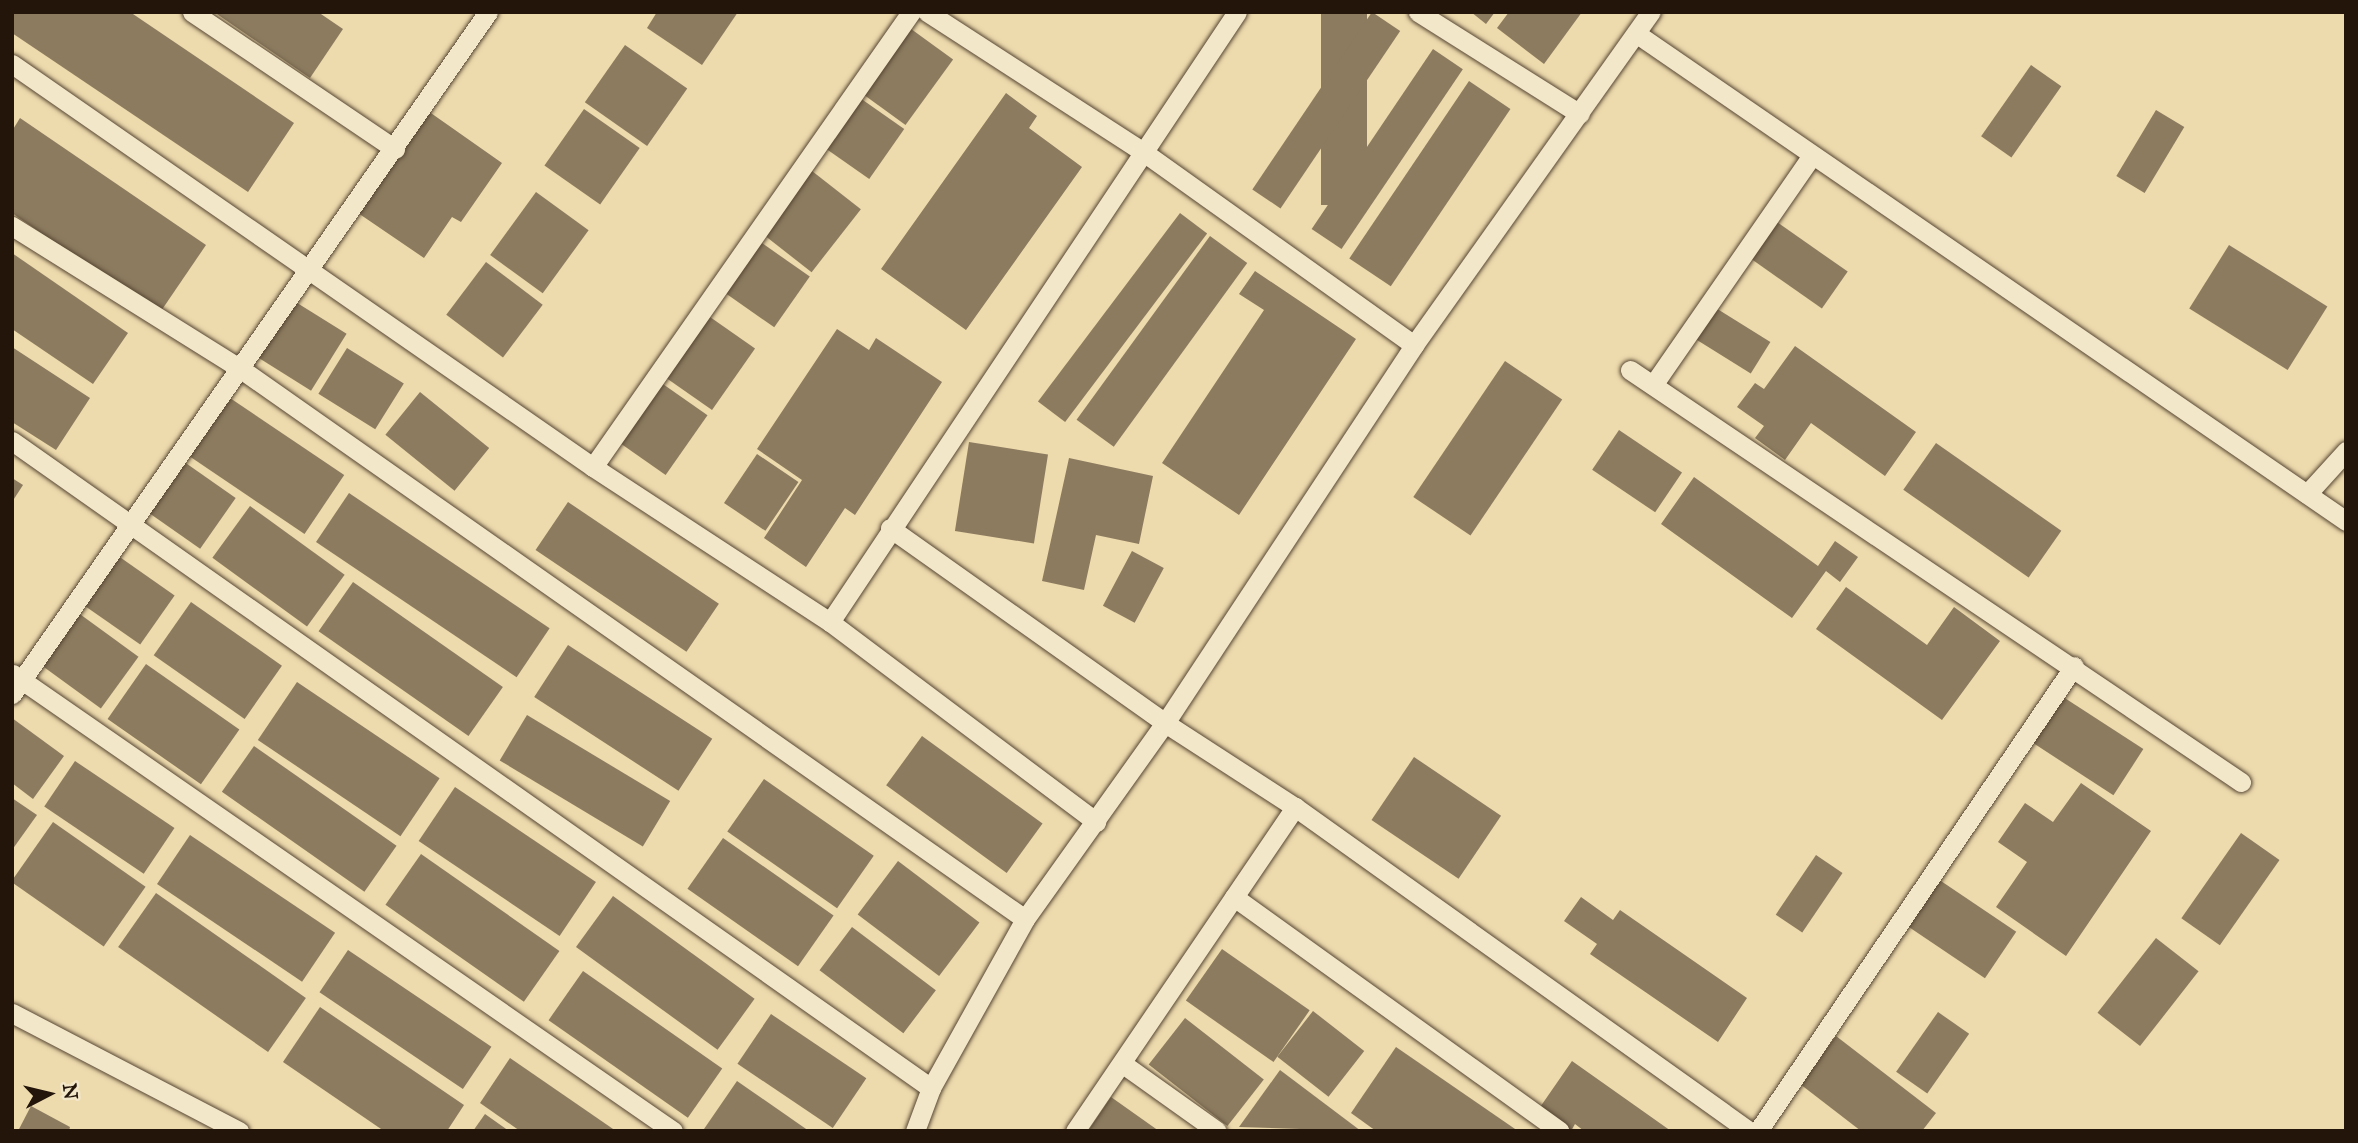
<!DOCTYPE html>
<html>
<head>
<meta charset="utf-8">
<style>
	body { margin:0 }
	#map { position:relative; width:2358px; height:1143px; overflow:hidden; background:#eddaad; font-family:"IM FELL Great Primer",serif }
	div>[style] { position:absolute }
	.building>* { inset:0; background:#8c7b5f; transform-origin:0 0 }
	.roads { filter:drop-shadow(0 0 2px #564633) drop-shadow(0 0 2px #564633) }
	.service>* { height:19px; margin:-9.5px; padding:0 9.5px; transform-origin:9.5px; border-radius:9.5px; background:#f3e7ca }
	span { translate:-50% -50%; white-space:nowrap; text-align:center; line-height:1.15; -webkit-text-stroke:7px #f3e7ca; paint-order:stroke }
	.frame { position:absolute; inset:0; border:14px solid #23150a; pointer-events:none }
	.north { position:absolute; left:14px; top:1059px; width:70px; height:70px; -webkit-text-stroke:5px #f3e7ca; paint-order:stroke; rotate:83deg; font-size:19px; font-weight:700; line-height:28px; text-align:center; color:#23150a }
	.north::after { content:''; display:block; margin:auto; width:24px; height:32px; background:#23150a; clip-path:polygon(50% 0,100% 100%,50% 72%,0 100%) }
</style>
</head>
<body>
<div id="map">
	<div class="building">
		<i style="clip-path:polygon(12px 12px,130px 12px,294px 123px,248px 192px,12px 33px)"></i>
		<i style="clip-path:polygon(214px 12px,318px 12px,343px 29px,310px 78px)"></i>
		<i style="clip-path:polygon(657px 12px,738px 12px,702px 65px,647px 28px)"></i>
		<i style="left:1321px;top:12px;width:46px;height:193px"></i>
		<i style="left:1372px;top:12px;width:34px;height:214px;rotate:34deg"></i>
		<i style="clip-path:polygon(1471px 12px,1495px 12px,1486px 24px)"></i>
		<i style="clip-path:polygon(1509px 12px,1582px 12px,1544px 64px,1497px 28px)"></i>
		<i style="left:907px;top:26px;width:57px;height:81px;rotate:36deg"></i>
		<i style="left:625px;top:45px;width:76px;height:70px;rotate:35deg"></i>
		<i style="left:1433px;top:49px;width:36px;height:217px;rotate:34deg"></i>
		<i style="left:2031px;top:65px;width:37px;height:87px;rotate:35deg"></i>
		<i style="left:1469px;top:81px;width:50px;height:214px;rotate:34deg"></i>
		<i style="clip-path:polygon(1006px 93px,1037px 116px,1029px 128px,1082px 167px,966px 330px,881px 269px)"></i>
		<i style="left:860px;top:98px;width:54px;height:61px;rotate:35deg"></i>
		<i style="left:584px;top:109px;width:68px;height:69px;rotate:35deg"></i>
		<i style="left:2156px;top:110px;width:33px;height:77px;rotate:31deg"></i>
		<i style="clip-path:polygon(428px 111px,502px 163px,461px 222px,452px 217px,424px 258px,358px 213px)"></i>
		<i style="clip-path:polygon(20px 118px,206px 245px,159px 314px,12px 213px,12px 131px)"></i>
		<i style="left:812px;top:171px;width:62px;height:80px;rotate:38deg"></i>
		<i style="left:536px;top:192px;width:65px;height:78px;rotate:36deg"></i>
		<i style="left:1180px;top:213px;width:34px;height:236px;rotate:37deg"></i>
		<i style="left:1774px;top:220px;width:90px;height:45px;rotate:35deg"></i>
		<i style="left:1210px;top:236px;width:46px;height:227px;rotate:36deg"></i>
		<i style="left:759px;top:241px;width:62px;height:62px;rotate:35deg"></i>
		<i style="left:2229px;top:245px;width:116px;height:75px;rotate:32deg"></i>
		<i style="clip-path:polygon(12px 253px,128px 333px,93px 384px,12px 329px)"></i>
		<i style="left:486px;top:262px;width:71px;height:66px;rotate:37deg"></i>
		<i style="clip-path:polygon(1255px 271px,1356px 339px,1239px 515px,1162px 463px,1264px 310px,1239px 294px)"></i>
		<i style="left:294px;top:301px;width:62px;height:67px;rotate:32deg"></i>
		<i style="left:1711px;top:305px;width:70px;height:37px;rotate:32deg"></i>
		<i style="left:710px;top:317px;width:55px;height:75px;rotate:35deg"></i>
		<i style="clip-path:polygon(837px 329px,869px 350px,876px 338px,942px 382px,855px 515px,845px 508px,806px 567px,764px 538px,802px 480px,757px 449px)"></i>
		<i style="clip-path:polygon(1795px 346px,1916px 432px,1885px 476px,1811px 423px,1785px 460px,1755px 438px,1764px 426px,1737px 407px,1755px 383px,1764px 389px)"></i>
		<i style="clip-path:polygon(12px 347px,90px 398px,56px 450px,12px 422px)"></i>
		<i style="left:347px;top:348px;width:67px;height:54px;rotate:32deg"></i>
		<i style="left:1505px;top:361px;width:69px;height:164px;rotate:34deg"></i>
		<i style="left:660px;top:382px;width:58px;height:73px;rotate:35deg"></i>
		<i style="left:420px;top:392px;width:89px;height:55px;rotate:39deg"></i>
		<i style="left:224px;top:394px;width:145px;height:71px;rotate:34deg"></i>
		<i style="left:1619px;top:430px;width:76px;height:48px;rotate:34deg"></i>
		<i style="left:969px;top:442px;width:80px;height:90px;rotate:9deg"></i>
		<i style="left:1936px;top:443px;width:153px;height:57px;rotate:35deg"></i>
		<i style="left:757px;top:454px;width:50px;height:59px;rotate:34deg"></i>
		<i style="clip-path:polygon(1069px 458px,1153px 476px,1139px 544px,1096px 535px,1084px 590px,1042px 581px)"></i>
		<i style="left:180px;top:459px;width:68px;height:62px;rotate:35deg"></i>
		<i style="clip-path:polygon(1694px 477px,1818px 566px,1835px 541px,1858px 557px,1840px 582px,1826px 571px,1792px 618px,1661px 524px)"></i>
		<i style="clip-path:polygon(12px 478px,23px 485px,12px 502px)"></i>
		<i style="left:349px;top:493px;width:242px;height:59px;rotate:34deg"></i>
		<i style="left:568px;top:502px;width:182px;height:58px;rotate:34deg"></i>
		<i style="left:250px;top:506px;width:117px;height:64px;rotate:36deg"></i>
		<i style="left:1132px;top:551px;width:36px;height:62px;rotate:28deg"></i>
		<i style="left:114px;top:553px;width:74px;height:60px;rotate:35deg"></i>
		<i style="left:353px;top:582px;width:183px;height:60px;rotate:35deg"></i>
		<i style="clip-path:polygon(1846px 587px,1927px 645px,1954px 607px,2000px 641px,1942px 720px,1816px 629px)"></i>
		<i style="left:191px;top:602px;width:111px;height:65px;rotate:35deg"></i>
		<i style="left:77px;top:612px;width:76px;height:64px;rotate:36deg"></i>
		<i style="left:568px;top:645px;width:172px;height:62px;rotate:33deg"></i>
		<i style="left:146px;top:664px;width:114px;height:67px;rotate:35deg"></i>
		<i style="left:297px;top:682px;width:172px;height:70px;rotate:34deg"></i>
		<i style="left:2057px;top:693px;width:103px;height:55px;rotate:33deg"></i>
		<i style="left:527px;top:715px;width:167px;height:53px;rotate:31deg"></i>
		<i style="clip-path:polygon(12px 718px,64px 756px,33px 799px,12px 783px)"></i>
		<i style="left:922px;top:736px;width:149px;height:61px;rotate:36deg"></i>
		<i style="left:254px;top:746px;width:174px;height:56px;rotate:35deg"></i>
		<i style="left:1414px;top:757px;width:105px;height:76px;rotate:34deg"></i>
		<i style="left:75px;top:761px;width:120px;height:55px;rotate:34deg"></i>
		<i style="left:764px;top:779px;width:134px;height:64px;rotate:35deg"></i>
		<i style="clip-path:polygon(2081px 783px,2151px 831px,2066px 956px,1996px 907px,2027px 862px,1998px 842px,2025px 803px,2053px 822px)"></i>
		<i style="left:455px;top:787px;width:170px;height:65px;rotate:34deg"></i>
		<i style="clip-path:polygon(12px 798px,37px 815px,12px 850px)"></i>
		<i style="left:53px;top:822px;width:113px;height:73px;rotate:35deg"></i>
		<i style="left:2241px;top:833px;width:47px;height:104px;rotate:35deg"></i>
		<i style="left:190px;top:835px;width:175px;height:59px;rotate:34deg"></i>
		<i style="left:723px;top:838px;width:135px;height:62px;rotate:35deg"></i>
		<i style="left:421px;top:854px;width:169px;height:62px;rotate:35deg"></i>
		<i style="left:1816px;top:855px;width:32px;height:72px;rotate:34deg"></i>
		<i style="left:898px;top:861px;width:102px;height:67px;rotate:37deg"></i>
		<i style="left:1935px;top:877px;width:98px;height:56px;rotate:34deg"></i>
		<i style="left:156px;top:893px;width:183px;height:66px;rotate:35deg"></i>
		<i style="left:613px;top:896px;width:175px;height:63px;rotate:36deg"></i>
		<i style="clip-path:polygon(1581px 897px,1613px 920px,1620px 910px,1747px 998px,1718px 1042px,1590px 954px,1597px 944px,1564px 921px)"></i>
		<i style="left:852px;top:927px;width:105px;height:54px;rotate:37deg"></i>
		<i style="left:2156px;top:938px;width:54px;height:95px;rotate:38deg"></i>
		<i style="left:1222px;top:949px;width:107px;height:63px;rotate:35deg"></i>
		<i style="left:348px;top:950px;width:173px;height:51px;rotate:34deg"></i>
		<i style="left:583px;top:971px;width:170px;height:60px;rotate:35deg"></i>
		<i style="clip-path:polygon(320px 1007px,464px 1105px,447px 1131px,384px 1131px,283px 1062px)"></i>
		<i style="left:1313px;top:1011px;width:65px;height:58px;rotate:38deg"></i>
		<i style="left:1938px;top:1012px;width:38px;height:73px;rotate:35deg"></i>
		<i style="left:771px;top:1014px;width:115px;height:60px;rotate:34deg"></i>
		<i style="left:1185px;top:1018px;width:100px;height:59px;rotate:38deg"></i>
		<i style="clip-path:polygon(1836px 1036px,1936px 1113px,1922px 1131px,1861px 1131px,1800px 1084px)"></i>
		<i style="clip-path:polygon(1396px 1047px,1518px 1131px,1376px 1131px,1351px 1113px)"></i>
		<i style="clip-path:polygon(510px 1058px,616px 1131px,520px 1131px,480px 1103px)"></i>
		<i style="clip-path:polygon(1572px 1061px,1671px 1131px,1584px 1131px,1575px 1124px,1571px 1131px,1562px 1131px,1536px 1113px)"></i>
		<i style="clip-path:polygon(1280px 1070px,1361px 1131px,1239px 1127px)"></i>
		<i style="clip-path:polygon(737px 1081px,809px 1131px,707px 1131px,704px 1129px)"></i>
		<i style="clip-path:polygon(1111px 1097px,1159px 1131px,1088px 1131px)"></i>
		<i style="clip-path:polygon(31px 1106px,70px 1127px,69px 1131px,18px 1131px)"></i>
		<i style="clip-path:polygon(485px 1114px,509px 1131px,473px 1131px)"></i>
	</div>
	<div class="roads">
		<div class="service">
			<i style="left:192px;top:12px;width:245px;rotate:34deg"></i>
			<i style="left:927px;top:12px;width:256px;rotate:32.9deg"></i>
			<i style="left:1142px;top:151px;width:334px;rotate:35.5deg"></i>
			<i style="left:1418px;top:12px;width:191px;rotate:32.2deg"></i>
			<i style="left:1637px;top:34px;width:860px;rotate:34.48deg"></i>
			<i style="left:12px;top:64px;width:707px;rotate:34.75deg"></i>
			<i style="left:593px;top:467px;width:283px;rotate:33.2deg"></i>
			<i style="left:830px;top:622px;width:333px;rotate:36.9deg"></i>
			<i style="left:12px;top:226px;width:266px;rotate:32deg"></i>
			<i style="left:238px;top:367px;width:961px;rotate:35.05deg"></i>
			<i style="left:1630px;top:370px;width:737px;rotate:33.99deg"></i>
			<i style="left:1653px;top:385px;width:277px;rotate:-55.3deg"></i>
			<i style="left:12px;top:441px;width:1124px;rotate:35.15deg"></i>
			<i style="left:593px;top:467px;width:555px;rotate:-55.05deg"></i>
			<i style="left:2307px;top:494px;width:58px;rotate:-47.8deg"></i>
			<i style="left:890px;top:528px;width:337px;rotate:35.3deg"></i>
			<i style="left:1165px;top:723px;width:155px;rotate:32.9deg"></i>
			<i style="left:1295px;top:807px;width:558px;rotate:35.51deg"></i>
			<i style="left:830px;top:622px;width:733px;rotate:-56.29deg"></i>
			<i style="left:13px;top:674px;width:803px;rotate:34.7deg"></i>
			<i style="left:12px;top:694px;width:832px;rotate:-55.09deg"></i>
			<i style="left:1234px;top:897px;width:401px;rotate:35.7deg"></i>
			<i style="left:12px;top:1013px;width:256px;rotate:27.5deg"></i>
			<i style="left:1123px;top:1064px;width:115px;rotate:35.5deg"></i>
			<i style="left:915px;top:1131px;width:46px;rotate:-69.6deg"></i>
			<i style="left:931px;top:1088px;width:193px;rotate:-60.9deg"></i>
			<i style="left:1025px;top:919px;width:241px;rotate:-54.5deg"></i>
			<i style="left:1165px;top:723px;width:453px;rotate:-56.6deg"></i>
			<i style="left:1414px;top:345px;width:409px;rotate:-54.6deg"></i>
			<i style="left:1075px;top:1131px;width:392px;rotate:-55.8deg"></i>
			<i style="left:1758px;top:1131px;width:562px;rotate:-55.8deg"></i>
		</div>
	</div>
	<div class="frame"></div>
	<div class="north">N</div>
</div>
</body>
</html>
